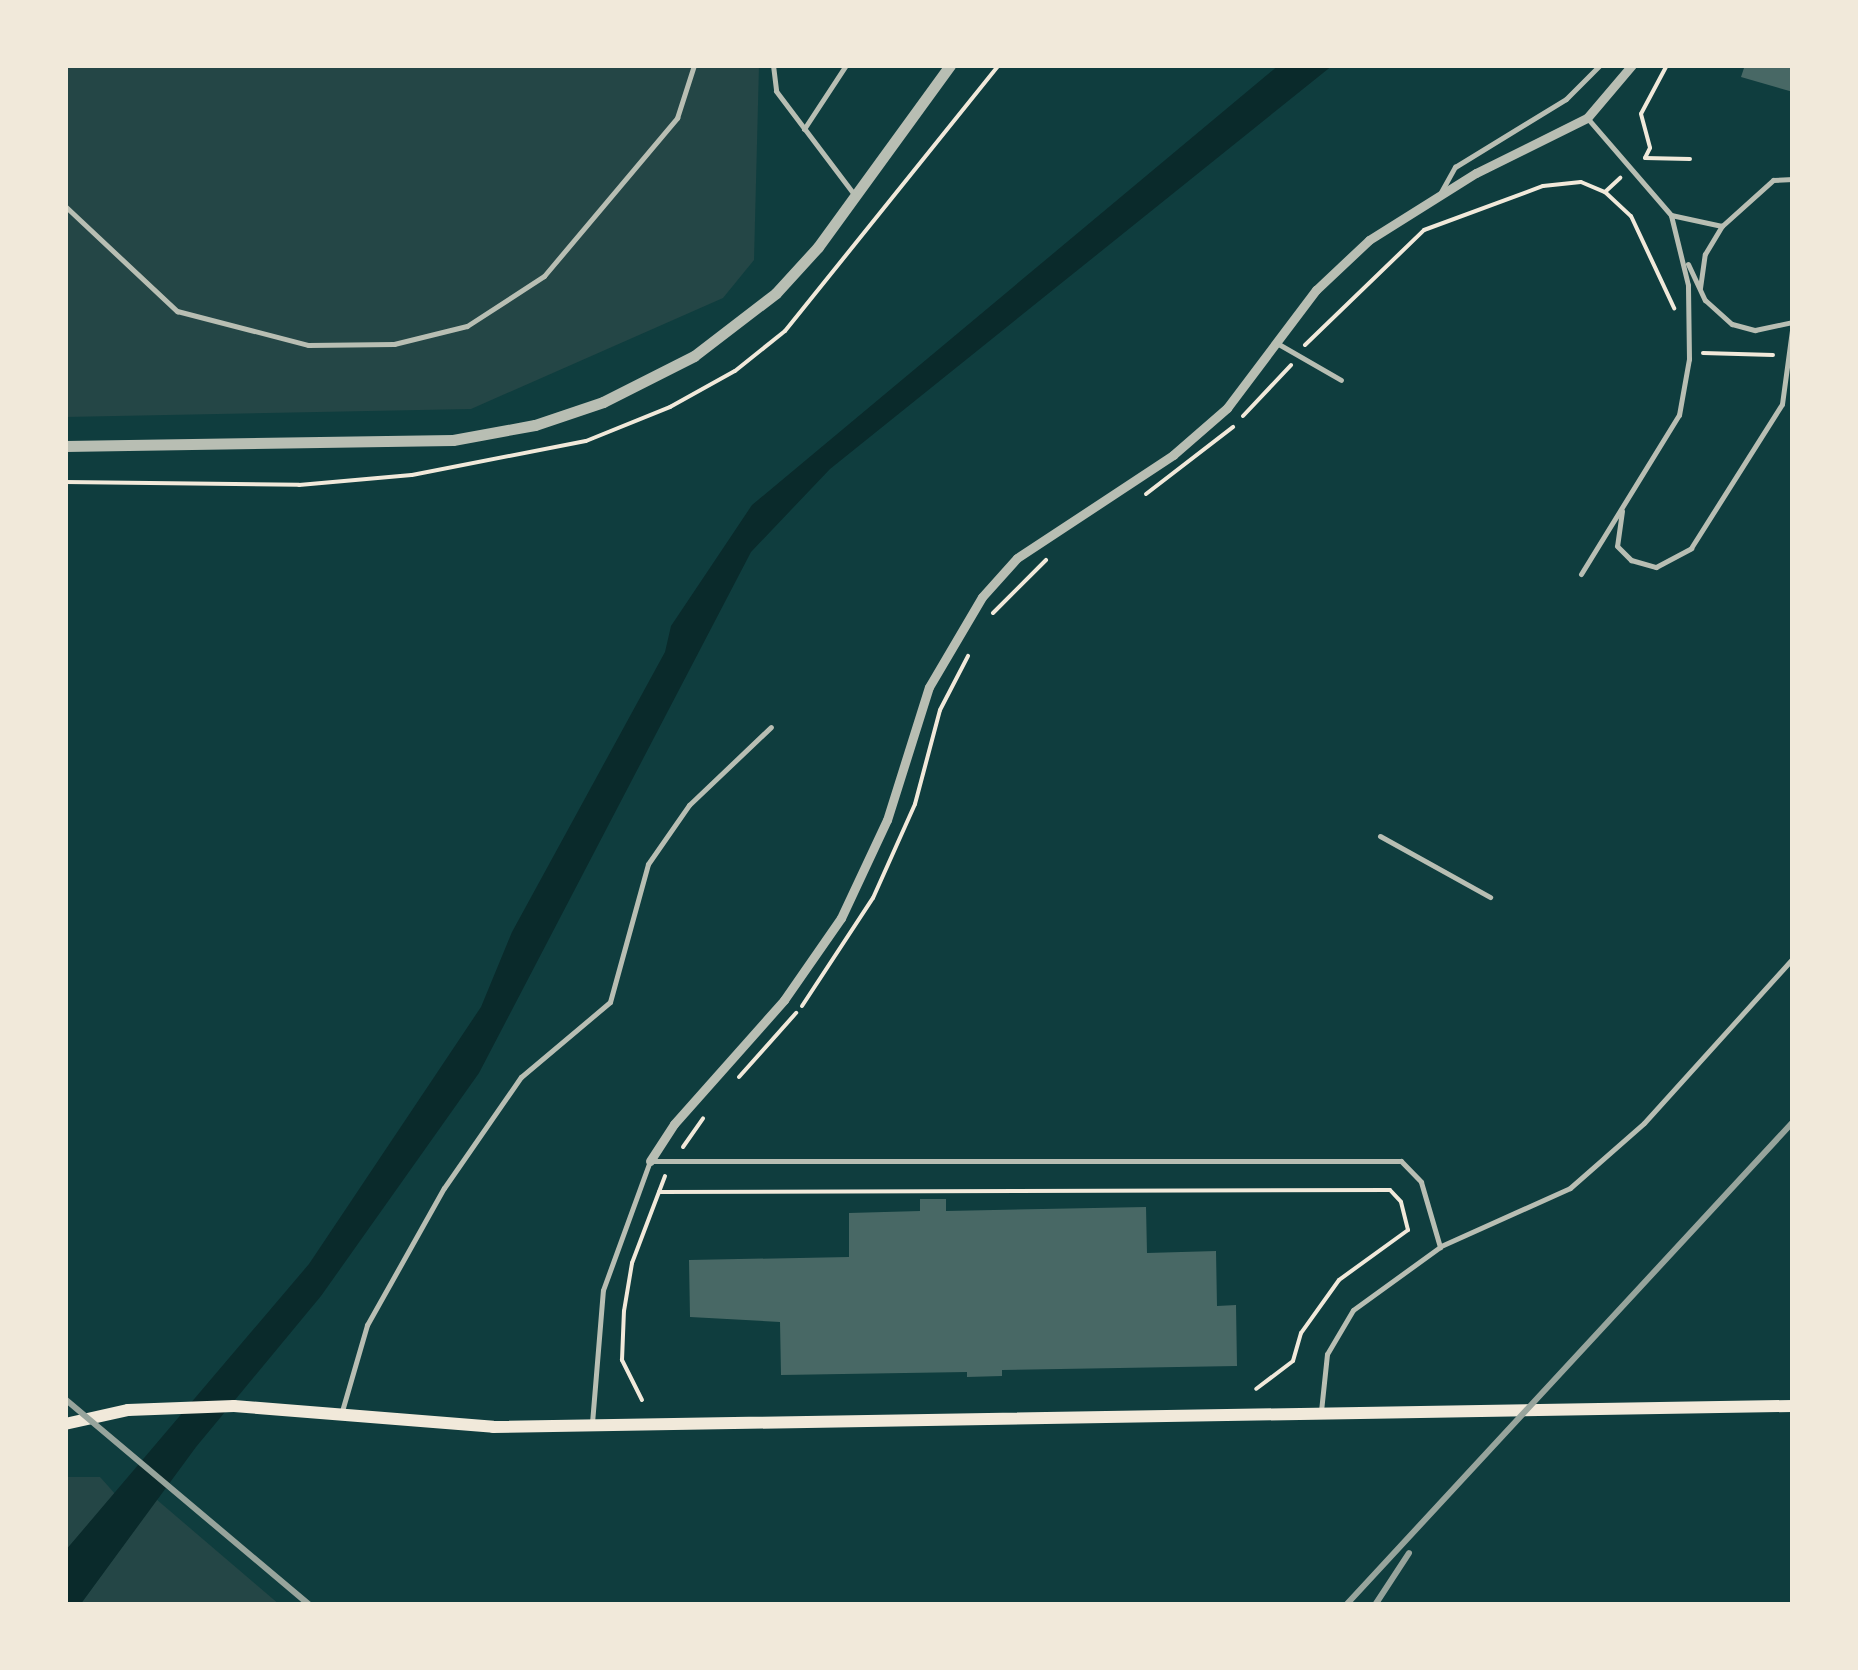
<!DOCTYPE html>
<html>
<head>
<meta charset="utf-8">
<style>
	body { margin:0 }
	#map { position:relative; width:1858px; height:1670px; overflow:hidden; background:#0f3d3e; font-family:"Varela Round",sans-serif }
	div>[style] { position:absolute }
	.green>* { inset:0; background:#244646 }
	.water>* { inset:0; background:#0a2a2b }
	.building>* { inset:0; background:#486865 }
	.path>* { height:4px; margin:-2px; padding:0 2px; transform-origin:2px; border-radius:2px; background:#f1e9da }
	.service>* { height:5px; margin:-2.5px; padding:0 2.5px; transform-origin:2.5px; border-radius:2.5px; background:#b8beb3 }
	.minor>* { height:9px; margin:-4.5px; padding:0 4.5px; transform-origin:4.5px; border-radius:4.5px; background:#b8beb3 }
	.tertiary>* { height:11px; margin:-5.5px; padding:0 5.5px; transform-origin:5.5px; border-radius:5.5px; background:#b8beb3 }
	.secondary>* { height:12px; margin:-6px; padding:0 6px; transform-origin:6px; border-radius:6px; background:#f1e9da }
	.rail>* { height:6px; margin:-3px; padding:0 3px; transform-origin:3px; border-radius:3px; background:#97a49c }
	span { translate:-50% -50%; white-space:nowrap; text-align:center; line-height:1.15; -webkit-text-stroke:10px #f1e9da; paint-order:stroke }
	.frame { position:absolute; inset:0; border:68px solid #f1e9da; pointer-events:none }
</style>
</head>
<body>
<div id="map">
	<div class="green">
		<i style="clip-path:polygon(65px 65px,759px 65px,754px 260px,723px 298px,471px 409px,65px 417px)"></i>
		<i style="clip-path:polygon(65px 1477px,100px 1477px,117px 1496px,65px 1551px)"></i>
		<i style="clip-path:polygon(156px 1499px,280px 1605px,80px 1605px)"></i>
	</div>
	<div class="water">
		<i style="clip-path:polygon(1279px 65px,1333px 65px,830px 469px,751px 552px,479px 1073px,321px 1296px,196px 1447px,80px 1605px,65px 1605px,65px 1551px,309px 1264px,481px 1007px,512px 932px,665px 652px,671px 626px,752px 505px)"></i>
	</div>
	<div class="building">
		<i style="clip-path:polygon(1745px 65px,1793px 65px,1793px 92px,1741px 77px)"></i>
		<i style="clip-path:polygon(920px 1199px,946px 1199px,946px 1211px,1146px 1207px,1147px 1253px,1216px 1251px,1217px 1306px,1236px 1305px,1237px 1366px,1002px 1370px,1002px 1376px,967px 1377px,967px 1372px,781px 1375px,780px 1322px,690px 1317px,689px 1260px,849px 1257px,849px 1213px,920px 1211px)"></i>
	</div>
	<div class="path">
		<i style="left:1667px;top:65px;width:55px;rotate:118deg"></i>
		<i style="left:1641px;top:114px;width:35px;rotate:75deg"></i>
		<i style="left:1650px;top:148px;width:11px;rotate:117deg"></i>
		<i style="left:1645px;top:158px;width:45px;rotate:1.3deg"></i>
		<i style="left:1605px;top:192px;width:21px;rotate:-43deg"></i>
		<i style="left:1305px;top:345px;width:165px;rotate:-44deg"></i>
		<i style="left:1424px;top:230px;width:127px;rotate:-20.3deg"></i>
		<i style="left:1543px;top:186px;width:38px;rotate:-6deg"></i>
		<i style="left:1581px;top:182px;width:26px;rotate:23deg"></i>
		<i style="left:1605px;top:192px;width:35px;rotate:43deg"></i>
		<i style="left:1631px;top:216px;width:102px;rotate:64.9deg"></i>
		<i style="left:1703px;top:353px;width:70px;rotate:1.6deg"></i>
		<i style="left:1243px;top:416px;width:70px;rotate:-46.7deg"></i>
		<i style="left:65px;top:482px;width:234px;rotate:0.7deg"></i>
		<i style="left:299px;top:485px;width:113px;rotate:-5.1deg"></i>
		<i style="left:412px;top:475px;width:177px;rotate:-11.1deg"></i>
		<i style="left:586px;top:441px;width:91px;rotate:-22deg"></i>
		<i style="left:670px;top:407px;width:74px;rotate:-29deg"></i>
		<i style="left:735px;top:371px;width:64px;rotate:-38.7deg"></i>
		<i style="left:785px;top:331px;width:341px;rotate:-51.2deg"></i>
		<i style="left:1146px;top:494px;width:110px;rotate:-37.6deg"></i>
		<i style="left:993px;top:613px;width:75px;rotate:-45deg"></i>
		<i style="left:802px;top:1006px;width:129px;rotate:-56.7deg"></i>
		<i style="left:873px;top:898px;width:103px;rotate:-65.9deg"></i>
		<i style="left:915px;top:804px;width:97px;rotate:-75.1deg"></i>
		<i style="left:940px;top:710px;width:61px;rotate:-62.6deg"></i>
		<i style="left:739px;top:1077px;width:86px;rotate:-48.3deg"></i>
		<i style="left:683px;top:1147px;width:35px;rotate:-55deg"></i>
		<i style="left:659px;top:1192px;width:731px;rotate:-0.16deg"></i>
		<i style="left:1390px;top:1190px;width:16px;rotate:47deg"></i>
		<i style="left:1401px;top:1202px;width:29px;rotate:76deg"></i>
		<i style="left:1408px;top:1230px;width:85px;rotate:144.1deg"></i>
		<i style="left:1339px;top:1280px;width:65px;rotate:125.6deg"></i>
		<i style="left:1301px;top:1333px;width:29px;rotate:106deg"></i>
		<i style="left:1293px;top:1361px;width:46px;rotate:142.9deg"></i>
		<i style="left:642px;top:1400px;width:45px;rotate:-116.6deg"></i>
		<i style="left:622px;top:1360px;width:49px;rotate:-87.7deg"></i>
		<i style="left:624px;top:1311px;width:49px;rotate:-80.5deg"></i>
		<i style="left:632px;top:1263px;width:93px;rotate:-69.2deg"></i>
	</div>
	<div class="service">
		<i style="left:773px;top:65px;width:26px;rotate:83deg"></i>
		<i style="left:776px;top:91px;width:129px;rotate:52.9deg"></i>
		<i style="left:804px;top:129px;width:77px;rotate:-56.7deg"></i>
		<i style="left:1441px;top:192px;width:29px;rotate:-61deg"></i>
		<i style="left:1455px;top:167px;width:130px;rotate:-31.5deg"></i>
		<i style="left:1566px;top:99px;width:48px;rotate:-45deg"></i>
		<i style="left:65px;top:206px;width:154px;rotate:43.2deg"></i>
		<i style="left:177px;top:311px;width:135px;rotate:14.5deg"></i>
		<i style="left:308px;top:345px;width:86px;rotate:-0.7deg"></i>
		<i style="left:394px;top:344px;width:75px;rotate:-13.9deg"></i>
		<i style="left:467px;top:326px;width:92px;rotate:-33deg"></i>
		<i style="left:544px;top:276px;width:207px;rotate:-49.9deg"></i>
		<i style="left:677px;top:118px;width:56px;rotate:-72.2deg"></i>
		<i style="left:1671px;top:215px;width:52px;rotate:12.2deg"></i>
		<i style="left:1722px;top:226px;width:69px;rotate:-42deg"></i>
		<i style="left:1773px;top:180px;width:20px;rotate:-3deg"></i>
		<i style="left:1688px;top:264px;width:40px;rotate:65deg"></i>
		<i style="left:1705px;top:300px;width:36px;rotate:42deg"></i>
		<i style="left:1732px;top:324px;width:24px;rotate:15deg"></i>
		<i style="left:1755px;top:330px;width:39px;rotate:-12deg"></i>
		<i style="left:1700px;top:288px;width:34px;rotate:-82deg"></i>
		<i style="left:1705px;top:254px;width:33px;rotate:-59deg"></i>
		<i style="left:1275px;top:342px;width:76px;rotate:29.9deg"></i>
		<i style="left:1622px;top:511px;width:35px;rotate:98deg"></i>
		<i style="left:1617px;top:546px;width:20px;rotate:45deg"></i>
		<i style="left:1631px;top:560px;width:26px;rotate:16deg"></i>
		<i style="left:1656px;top:567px;width:40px;rotate:-28deg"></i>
		<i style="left:1691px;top:548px;width:170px;rotate:-57.7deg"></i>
		<i style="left:1782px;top:404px;width:82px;rotate:-82.3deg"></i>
		<i style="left:1581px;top:574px;width:187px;rotate:-58.4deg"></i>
		<i style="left:1679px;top:415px;width:57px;rotate:-79.9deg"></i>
		<i style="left:1689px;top:359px;width:74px;rotate:-90.8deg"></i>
		<i style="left:1688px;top:285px;width:72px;rotate:-103.7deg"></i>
		<i style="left:1671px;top:215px;width:127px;rotate:-130.8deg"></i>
		<i style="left:1380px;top:836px;width:126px;rotate:29deg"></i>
		<i style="left:1441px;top:1246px;width:141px;rotate:-24.2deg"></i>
		<i style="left:1570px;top:1188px;width:98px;rotate:-41.3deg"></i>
		<i style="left:1644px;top:1123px;width:222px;rotate:-47.9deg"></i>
		<i style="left:342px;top:1411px;width:90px;rotate:-73.8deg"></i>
		<i style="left:367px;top:1325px;width:157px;rotate:-60.7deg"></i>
		<i style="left:444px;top:1188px;width:135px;rotate:-55.3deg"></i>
		<i style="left:521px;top:1077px;width:116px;rotate:-40.1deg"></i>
		<i style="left:610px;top:1002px;width:143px;rotate:-74.6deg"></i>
		<i style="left:648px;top:864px;width:72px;rotate:-55.2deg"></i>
		<i style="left:689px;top:805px;width:113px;rotate:-43.6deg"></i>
		<i style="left:592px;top:1423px;width:133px;rotate:-85.3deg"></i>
		<i style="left:603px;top:1290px;width:137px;rotate:-70deg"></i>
		<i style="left:650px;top:1161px;width:751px"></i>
		<i style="left:1401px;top:1161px;width:29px;rotate:46deg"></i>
		<i style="left:1421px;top:1182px;width:68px;rotate:73.7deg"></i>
		<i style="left:1440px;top:1247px;width:107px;rotate:144.1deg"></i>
		<i style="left:1353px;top:1310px;width:51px;rotate:120.6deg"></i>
		<i style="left:1327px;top:1354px;width:57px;rotate:96deg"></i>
	</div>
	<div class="minor">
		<i style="left:650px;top:1161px;width:44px;rotate:-57deg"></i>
		<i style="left:674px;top:1124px;width:166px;rotate:-48.4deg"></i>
		<i style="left:784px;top:1000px;width:100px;rotate:-55.2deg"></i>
		<i style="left:841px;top:918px;width:108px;rotate:-64.9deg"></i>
		<i style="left:887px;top:820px;width:139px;rotate:-72.5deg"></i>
		<i style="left:929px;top:687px;width:104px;rotate:-59.5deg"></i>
		<i style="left:982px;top:597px;width:52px;rotate:-48.1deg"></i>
		<i style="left:1017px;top:558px;width:187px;rotate:-33.4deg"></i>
		<i style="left:1173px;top:455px;width:72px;rotate:-41deg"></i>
		<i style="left:1227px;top:408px;width:148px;rotate:-53deg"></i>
		<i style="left:1316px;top:290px;width:73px;rotate:-43.3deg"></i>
		<i style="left:1369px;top:240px;width:126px;rotate:-32.1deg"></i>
		<i style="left:1476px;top:173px;width:124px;rotate:-26.4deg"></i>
		<i style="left:1587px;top:118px;width:70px;rotate:-49.7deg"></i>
	</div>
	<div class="tertiary">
		<i style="left:65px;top:446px;width:388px;rotate:-0.9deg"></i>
		<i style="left:453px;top:440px;width:83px;rotate:-10.4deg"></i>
		<i style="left:535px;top:425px;width:72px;rotate:-18.7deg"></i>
		<i style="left:603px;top:402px;width:102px;rotate:-26.8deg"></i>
		<i style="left:694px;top:356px;width:103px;rotate:-37.5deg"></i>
		<i style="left:776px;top:293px;width:62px;rotate:-47.6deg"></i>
		<i style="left:818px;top:247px;width:225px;rotate:-54deg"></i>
	</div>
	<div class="secondary">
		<i style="left:65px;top:1424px;width:65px;rotate:-12.5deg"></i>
		<i style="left:128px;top:1410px;width:106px;rotate:-2.2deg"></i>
		<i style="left:234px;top:1406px;width:260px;rotate:4.6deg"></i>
		<i style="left:493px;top:1427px;width:1300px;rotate:-0.93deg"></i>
	</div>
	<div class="rail">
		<i style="left:65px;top:1399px;width:320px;rotate:40.1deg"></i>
		<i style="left:1346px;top:1605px;width:658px;rotate:-47.22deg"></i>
		<i style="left:1375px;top:1605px;width:62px;rotate:-56.8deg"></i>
	</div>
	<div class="frame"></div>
</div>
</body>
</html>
